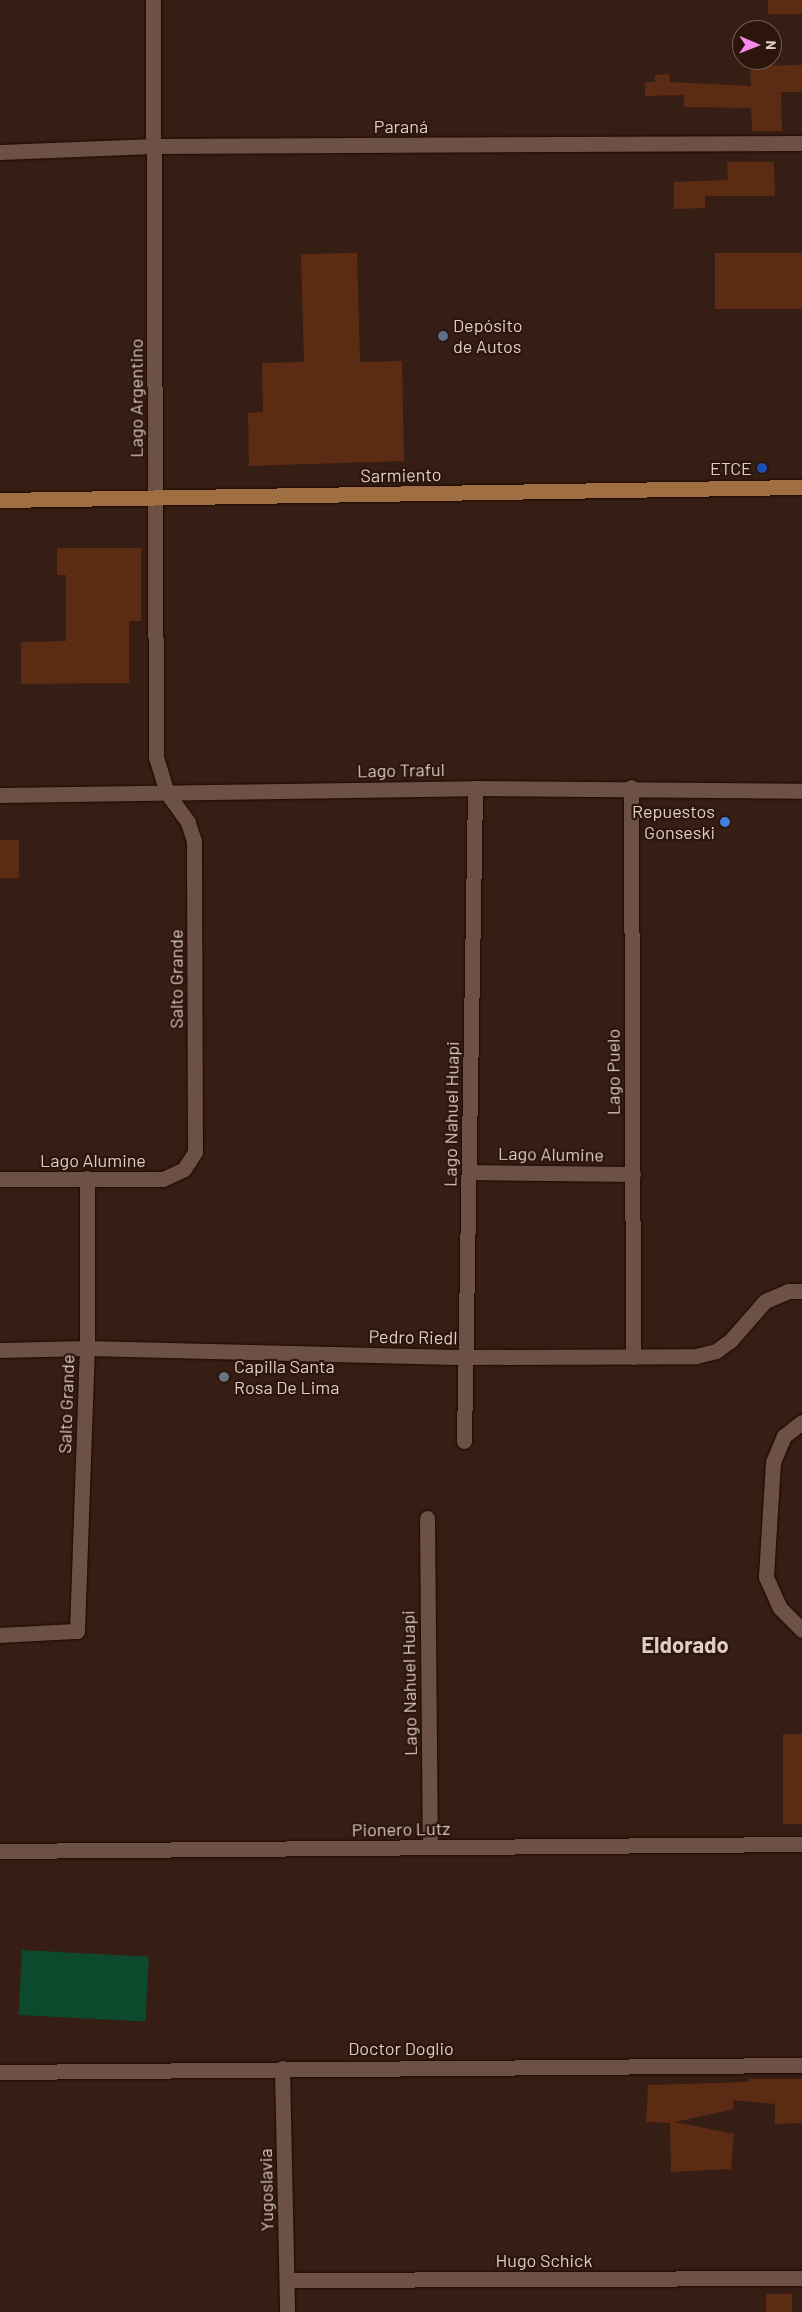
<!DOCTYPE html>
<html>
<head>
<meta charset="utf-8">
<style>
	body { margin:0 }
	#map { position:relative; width:802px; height:2312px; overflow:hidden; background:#361e14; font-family:Barlow,sans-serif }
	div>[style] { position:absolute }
	.green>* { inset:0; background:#0d492d; transform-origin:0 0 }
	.building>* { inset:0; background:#5c2b13; transform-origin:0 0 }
	.roads { filter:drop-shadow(0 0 1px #1d0701) drop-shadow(0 0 1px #1d0701) }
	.minor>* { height:15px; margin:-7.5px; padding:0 7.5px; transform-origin:7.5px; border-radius:7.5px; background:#6d5145 }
	.major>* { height:15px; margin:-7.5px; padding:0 7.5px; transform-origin:7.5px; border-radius:7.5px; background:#9f6f41 }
	.dots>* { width:14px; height:14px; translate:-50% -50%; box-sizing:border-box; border:2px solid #2c150b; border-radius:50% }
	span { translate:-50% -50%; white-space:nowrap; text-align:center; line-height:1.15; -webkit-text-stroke:4.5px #2c150b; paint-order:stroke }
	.street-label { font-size:18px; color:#decdc6 }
	.poi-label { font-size:18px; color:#decdc6 }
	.left { translate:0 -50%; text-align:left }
	.right { translate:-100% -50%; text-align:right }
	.district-label { font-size:22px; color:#decdc6; font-weight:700 }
	.north { position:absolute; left:732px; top:20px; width:50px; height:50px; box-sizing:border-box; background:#2c150b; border:1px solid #735f56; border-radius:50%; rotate:91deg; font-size:14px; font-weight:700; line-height:20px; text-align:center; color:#decdc6 }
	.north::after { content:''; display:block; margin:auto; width:18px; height:22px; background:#f888ea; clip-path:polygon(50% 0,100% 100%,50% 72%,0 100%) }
</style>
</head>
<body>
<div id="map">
	<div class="green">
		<i style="left:22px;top:1950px;width:127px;height:65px;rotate:3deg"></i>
	</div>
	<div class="building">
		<i style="left:768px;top:0;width:34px;height:14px"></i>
		<i style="clip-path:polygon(802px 65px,802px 92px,781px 92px,782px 131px,752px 131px,751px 108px,684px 107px,684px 95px,645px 96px,645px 82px,655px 82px,655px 75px,669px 74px,670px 82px,751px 86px,750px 66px)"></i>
		<i style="clip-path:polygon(727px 162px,774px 162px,775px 196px,705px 196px,705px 208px,674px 209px,674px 182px,728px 180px)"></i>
		<i style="clip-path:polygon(357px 253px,360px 362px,402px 361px,404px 461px,249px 466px,248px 413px,263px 412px,262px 363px,304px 362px,301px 254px)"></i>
		<i style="left:715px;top:253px;width:87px;height:56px"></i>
		<i style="clip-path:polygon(57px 548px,141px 548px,141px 621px,129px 621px,129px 683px,21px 684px,21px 642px,66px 641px,66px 575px,57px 575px)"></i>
		<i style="left:0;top:840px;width:19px;height:38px"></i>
		<i style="left:783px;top:1734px;width:19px;height:90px"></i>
		<i style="clip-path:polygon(749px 2079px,802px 2079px,802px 2123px,775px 2124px,775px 2104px,733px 2100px,734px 2109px,675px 2122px,734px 2134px,731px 2169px,671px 2172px,670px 2123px,646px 2122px,648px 2085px,749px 2082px)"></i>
		<i style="left:766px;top:2294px;width:26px;height:18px"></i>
	</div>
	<div class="roads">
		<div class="minor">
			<i style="left:0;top:152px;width:154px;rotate:-2.2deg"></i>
			<i style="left:154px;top:146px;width:648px;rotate:-0.27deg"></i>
			<i style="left:631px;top:787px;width:570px;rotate:89.8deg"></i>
			<i style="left:0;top:795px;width:475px;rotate:-0.8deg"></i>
			<i style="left:475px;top:788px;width:327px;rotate:0.5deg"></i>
			<i style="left:469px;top:1172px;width:164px;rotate:0.7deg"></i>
			<i style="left:0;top:1179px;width:163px"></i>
			<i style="left:163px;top:1179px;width:23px;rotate:-25deg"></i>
			<i style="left:184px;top:1169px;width:20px;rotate:-57deg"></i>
			<i style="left:195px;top:1152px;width:311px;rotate:-90.2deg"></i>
			<i style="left:194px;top:841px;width:20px;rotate:-108deg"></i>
			<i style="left:188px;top:822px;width:36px;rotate:-126deg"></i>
			<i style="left:167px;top:793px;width:38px;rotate:-107deg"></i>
			<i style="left:156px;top:757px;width:757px;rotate:-90.23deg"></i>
			<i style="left:0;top:1350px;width:87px;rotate:-1.3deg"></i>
			<i style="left:87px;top:1348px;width:379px;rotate:1.4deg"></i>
			<i style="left:466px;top:1357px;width:230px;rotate:-0.2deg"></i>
			<i style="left:696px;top:1356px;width:21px;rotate:-14deg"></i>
			<i style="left:716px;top:1351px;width:17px;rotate:-36deg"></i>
			<i style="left:730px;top:1341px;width:53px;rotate:-48.8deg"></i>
			<i style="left:765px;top:1301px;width:25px;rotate:-23deg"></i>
			<i style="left:788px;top:1291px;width:14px"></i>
			<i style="left:802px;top:1422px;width:23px;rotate:142deg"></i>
			<i style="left:784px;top:1436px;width:28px;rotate:113deg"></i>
			<i style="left:773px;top:1462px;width:115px;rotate:93.5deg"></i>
			<i style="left:766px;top:1577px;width:34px;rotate:66deg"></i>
			<i style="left:780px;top:1608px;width:31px;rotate:45deg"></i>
			<i style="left:464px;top:1441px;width:653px;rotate:-89.03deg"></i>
			<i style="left:427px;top:1518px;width:329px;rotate:89.5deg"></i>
			<i style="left:0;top:1635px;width:77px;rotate:-3deg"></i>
			<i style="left:77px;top:1631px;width:283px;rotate:-88deg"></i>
			<i style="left:87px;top:1348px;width:170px;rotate:-90deg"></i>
			<i style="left:0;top:1851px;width:802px;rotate:-0.5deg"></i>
			<i style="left:282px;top:2068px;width:244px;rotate:88.8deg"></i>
			<i style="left:0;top:2072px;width:802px;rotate:-0.5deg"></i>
			<i style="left:287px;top:2280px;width:515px;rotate:-0.22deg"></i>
		</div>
		<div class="major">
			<i style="left:0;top:500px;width:802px;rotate:-0.93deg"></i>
		</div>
	</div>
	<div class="dots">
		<i style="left:443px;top:336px;background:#5c6f8a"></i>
		<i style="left:762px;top:468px;background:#1a4fb4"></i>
		<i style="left:725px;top:822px;background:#3f7fe0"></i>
		<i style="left:224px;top:1377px;background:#6b7280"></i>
	</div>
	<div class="street-label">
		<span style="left:401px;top:126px">Paraná</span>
		<span style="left:136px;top:398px;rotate:-90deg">Lago Argentino</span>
		<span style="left:401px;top:475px;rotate:-1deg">Sarmiento</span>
		<span style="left:401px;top:770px;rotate:-1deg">Lago Traful</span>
		<span style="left:176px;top:979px;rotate:-90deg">Salto Grande</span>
		<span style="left:613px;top:1072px;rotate:-90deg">Lago Puelo</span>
		<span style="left:451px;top:1114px;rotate:-89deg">Lago Nahuel Huapi</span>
		<span style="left:551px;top:1154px;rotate:1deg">Lago Alumine</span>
		<span style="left:93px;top:1160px">Lago Alumine</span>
		<span style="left:413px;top:1337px;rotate:1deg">Pedro Riedl</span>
		<span style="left:66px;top:1404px;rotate:-88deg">Salto Grande</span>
		<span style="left:409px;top:1683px;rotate:-91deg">Lago Nahuel Huapi</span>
		<span style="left:401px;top:1829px;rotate:-1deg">Pionero Lutz</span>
		<span style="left:401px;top:2048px">Doctor Doglio</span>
		<span style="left:266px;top:2190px;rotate:-91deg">Yugoslavia</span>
		<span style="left:544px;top:2260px">Hugo Schick</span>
	</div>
	<div class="poi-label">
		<span class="left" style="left:453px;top:336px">Depósito<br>de Autos</span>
		<span class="right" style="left:752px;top:468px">ETCE</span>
		<span class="right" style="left:715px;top:822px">Repuestos<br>Gonseski</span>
		<span class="left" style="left:234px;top:1377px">Capilla Santa<br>Rosa De Lima</span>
	</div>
	<div class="district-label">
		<span style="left:685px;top:1645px">Eldorado</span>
	</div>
	<div class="north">N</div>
</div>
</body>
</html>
